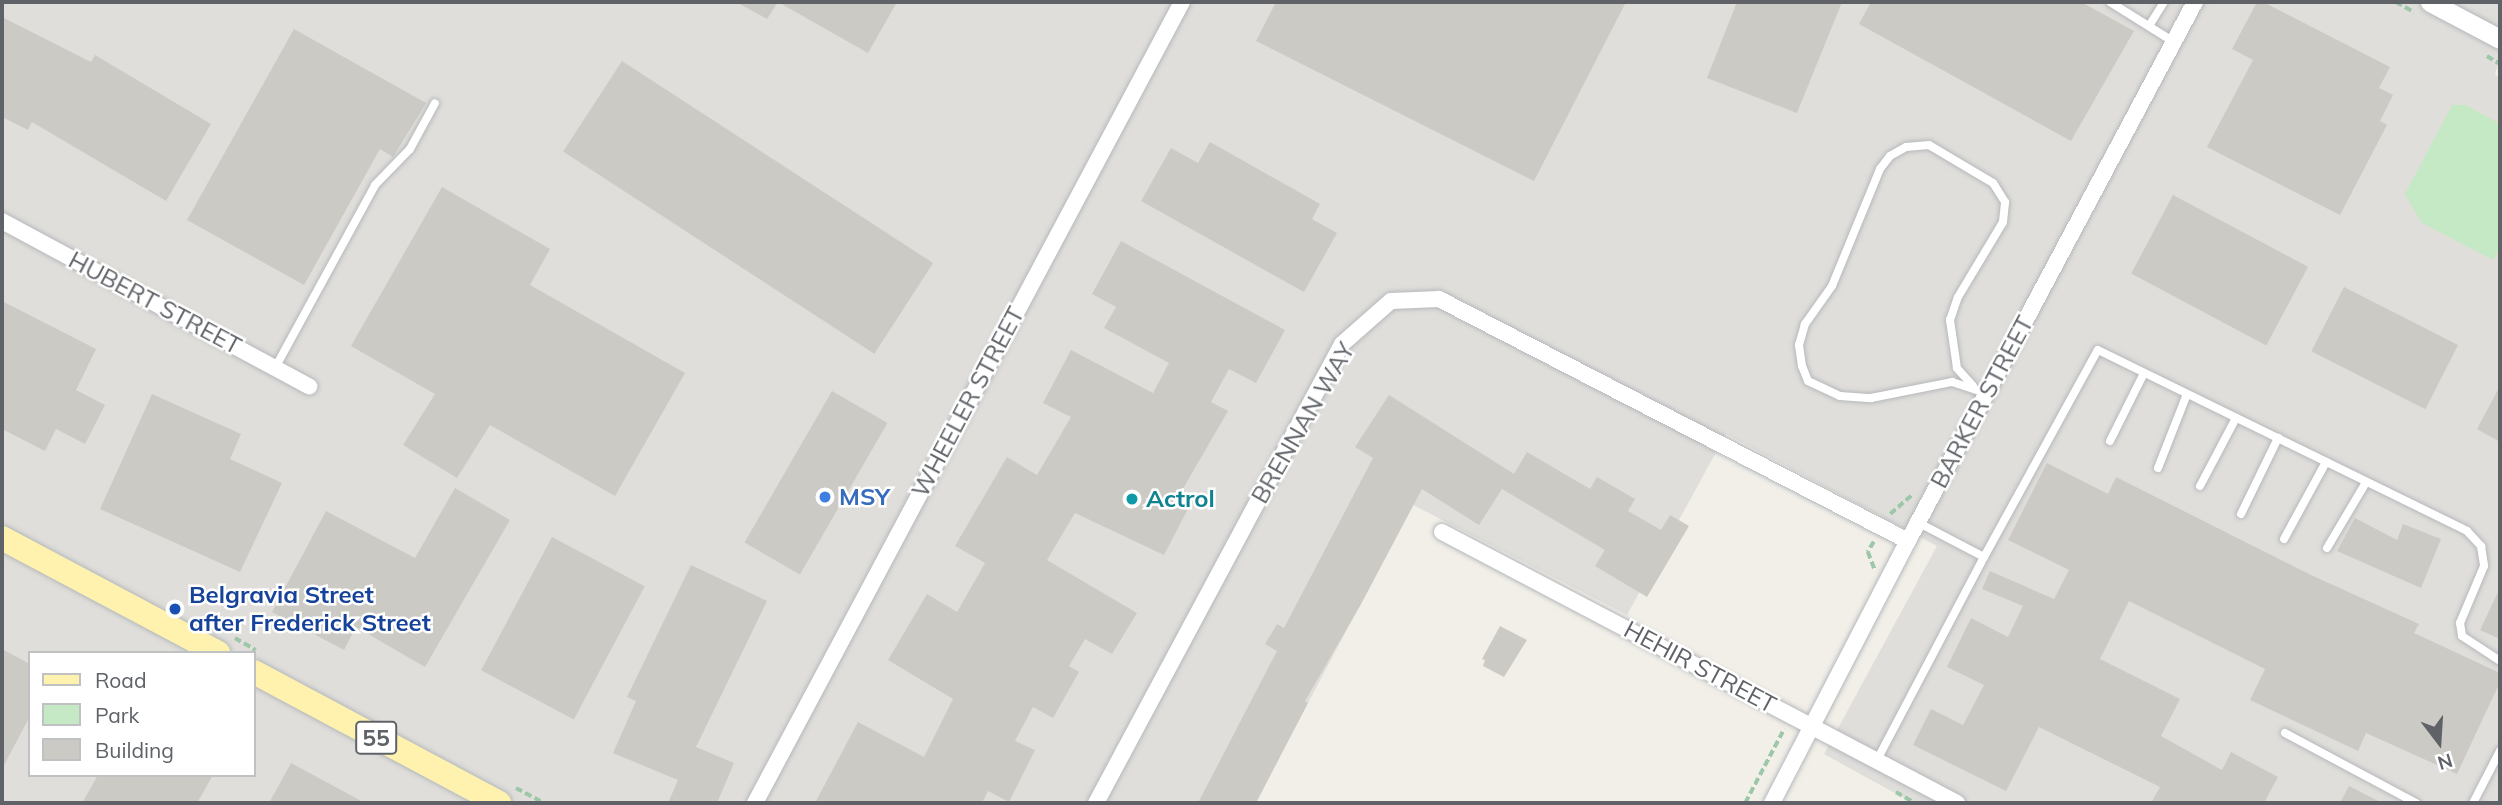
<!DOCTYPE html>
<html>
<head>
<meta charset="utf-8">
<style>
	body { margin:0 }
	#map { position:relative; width:2502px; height:805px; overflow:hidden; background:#f1efe8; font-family:Mulish,sans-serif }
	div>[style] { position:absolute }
	.industrial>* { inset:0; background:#e0deda }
	.green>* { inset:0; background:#c5e8c5 }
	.building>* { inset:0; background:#cccac5; transform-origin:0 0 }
	.path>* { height:3.5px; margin-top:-1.75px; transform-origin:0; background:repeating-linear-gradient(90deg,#9cc7a9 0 7px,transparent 0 10.5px) }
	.roads { filter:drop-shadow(0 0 2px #b5b8bc) drop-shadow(0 0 2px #b5b8bc) }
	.service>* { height:8px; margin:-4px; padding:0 4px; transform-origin:4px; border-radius:4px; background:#fff }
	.minor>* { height:16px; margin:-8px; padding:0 8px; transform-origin:8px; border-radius:8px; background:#fff }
	.tertiary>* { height:19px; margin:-9.5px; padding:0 9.5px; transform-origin:9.5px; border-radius:9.5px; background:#fff }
	.primary>* { height:24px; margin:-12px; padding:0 12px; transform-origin:12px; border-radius:12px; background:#fff2af }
	.dots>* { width:19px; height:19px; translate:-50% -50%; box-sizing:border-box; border:4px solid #fff; border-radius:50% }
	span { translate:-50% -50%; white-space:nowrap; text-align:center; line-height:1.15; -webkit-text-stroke:5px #fff; paint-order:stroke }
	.shield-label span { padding:2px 5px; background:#fff; border:2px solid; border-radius:5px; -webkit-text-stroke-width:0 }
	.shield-label { font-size:23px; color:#5f6368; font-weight:700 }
	.street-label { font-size:24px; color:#5f6368 }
	.shop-label { font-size:24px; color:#366cbe; font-weight:700 }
	.left { translate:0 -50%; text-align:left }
	.culture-label { font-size:24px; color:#0d838f; font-weight:700 }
	.transit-label { font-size:24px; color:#164399; font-weight:700 }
	.frame { position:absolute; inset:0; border:4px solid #5f6368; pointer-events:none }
	.legend { position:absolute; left:28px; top:651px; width:228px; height:126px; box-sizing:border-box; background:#fff; border:2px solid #bfc1c3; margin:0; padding:9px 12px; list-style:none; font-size:21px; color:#5f6368 }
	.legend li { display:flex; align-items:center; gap:14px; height:35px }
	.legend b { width:35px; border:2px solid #bfc1c3 }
	.north { position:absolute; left:2404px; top:707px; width:70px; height:70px; -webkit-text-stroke:5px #fff; paint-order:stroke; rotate:163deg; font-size:19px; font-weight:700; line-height:28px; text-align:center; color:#5f6368 }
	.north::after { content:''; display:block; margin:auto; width:24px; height:32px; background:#5f6368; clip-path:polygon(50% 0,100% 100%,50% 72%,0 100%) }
</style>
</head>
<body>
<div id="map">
	<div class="industrial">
		<i style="clip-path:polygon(evenodd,2px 2px,2500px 2px,2500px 57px,2495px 75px,2500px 78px,2500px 803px,1913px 803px,1824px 754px,1937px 546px,1726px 434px,1627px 615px,1413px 505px,1255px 803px,2px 803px,2px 2px,30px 653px,254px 653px,254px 775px,30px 775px,30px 653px)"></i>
	</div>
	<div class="green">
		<i style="clip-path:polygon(2452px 105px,2466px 105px,2500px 124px,2500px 249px,2493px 260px,2422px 223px,2405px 194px)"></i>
	</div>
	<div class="building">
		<i style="clip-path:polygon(736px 2px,897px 2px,868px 53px,778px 2px,767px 19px)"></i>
		<i style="clip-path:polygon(1276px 2px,1626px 2px,1534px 181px,1256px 41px)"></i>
		<i style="clip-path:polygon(1737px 2px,1842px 2px,1797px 113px,1707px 78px)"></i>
		<i style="clip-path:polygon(1871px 2px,2081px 2px,2134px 31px,2071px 141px,1859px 24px)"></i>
		<i style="clip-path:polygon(2257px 2px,2263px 2px,2390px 67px,2379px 88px,2393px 95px,2380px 121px,2387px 125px,2340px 215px,2207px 147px,2253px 60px,2232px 49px)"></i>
		<i style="clip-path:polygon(2px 17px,91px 62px,95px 55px,211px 124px,166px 201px,32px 122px,28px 130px,2px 117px)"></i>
		<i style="clip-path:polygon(294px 29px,426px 103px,393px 157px,380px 149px,304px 285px,187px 220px)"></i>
		<i style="left:622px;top:61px;width:371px;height:108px;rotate:33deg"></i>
		<i style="clip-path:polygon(1210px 142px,1320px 204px,1312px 219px,1337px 233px,1304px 292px,1141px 201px,1171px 148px,1198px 163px)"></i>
		<i style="clip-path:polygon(442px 187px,550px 249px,530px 285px,685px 373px,615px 496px,490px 425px,457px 478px,403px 445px,435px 394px,351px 346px)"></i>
		<i style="left:2173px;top:195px;width:153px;height:89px;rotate:28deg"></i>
		<i style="clip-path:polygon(1121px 241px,1285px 330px,1256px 383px,1229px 369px,1211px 402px,1228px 411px,1177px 499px,1190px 505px,1164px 555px,1075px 513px,1047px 560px,1137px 613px,1112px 654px,1085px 639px,1069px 666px,1079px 672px,1053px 718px,1033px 707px,1015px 741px,1035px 750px,1009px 802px,988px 791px,982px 803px,815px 803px,858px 722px,924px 757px,953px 699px,888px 660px,927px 594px,957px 612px,985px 563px,955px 546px,1007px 457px,1037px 475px,1071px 417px,1043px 403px,1071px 350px,1153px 393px,1169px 363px,1104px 328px,1116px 307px,1092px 294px)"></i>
		<i style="left:2344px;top:287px;width:128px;height:72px;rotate:27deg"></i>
		<i style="clip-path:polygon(2px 301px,96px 349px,76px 390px,105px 405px,85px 444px,56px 429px,45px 451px,2px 429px)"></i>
		<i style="clip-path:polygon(2500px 386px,2500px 442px,2477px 429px)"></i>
		<i style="left:832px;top:391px;width:64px;height:175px;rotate:30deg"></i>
		<i style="clip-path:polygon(152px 394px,241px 434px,230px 459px,282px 483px,240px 572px,100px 509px)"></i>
		<i style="clip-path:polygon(1389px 395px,1514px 474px,1527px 452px,1590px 489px,1597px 477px,1635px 499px,1628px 511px,1661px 530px,1670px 515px,1689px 526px,1647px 597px,1595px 566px,1605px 550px,1502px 489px,1479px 525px,1422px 489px,1360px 606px,1305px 701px,1308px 703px,1256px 803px,1198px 803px,1277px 651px,1265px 644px,1277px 624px,1284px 628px,1373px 458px,1355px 447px)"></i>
		<i style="clip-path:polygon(2047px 463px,2108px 494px,2116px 477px,2311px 575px,2419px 624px,2414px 633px,2500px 673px,2500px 682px,2457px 774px,2366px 733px,2358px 751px,2250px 700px,2265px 669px,2129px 601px,2100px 659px,2180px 699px,2161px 736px,2222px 770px,2231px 752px,2278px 777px,2264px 803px,2151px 803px,2160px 787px,2039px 727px,2006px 791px,1913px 745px,1931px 709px,1963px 725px,1984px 685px,1947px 667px,1971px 618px,2008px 637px,2023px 606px,1982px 589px,1990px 571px,2054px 599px,2069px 570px,2008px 540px)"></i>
		<i style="clip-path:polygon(455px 488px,510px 520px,425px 667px,356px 627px,344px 650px,272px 612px,326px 511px,415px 558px)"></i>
		<i style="clip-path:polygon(2355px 518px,2397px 540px,2403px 524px,2441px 539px,2421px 588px,2337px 551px)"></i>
		<i style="left:552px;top:537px;width:105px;height:151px;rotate:28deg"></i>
		<i style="clip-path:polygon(691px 565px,767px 601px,696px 747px,734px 763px,717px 803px,668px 803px,678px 780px,613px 753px,636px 701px,627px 697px)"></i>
		<i style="clip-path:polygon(2500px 588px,2500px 639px,2480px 630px)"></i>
		<i style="clip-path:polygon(1500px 626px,1527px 640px,1504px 677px,1483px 666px,1485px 660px,1482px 659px)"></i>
		<i style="clip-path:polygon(2px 649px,30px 664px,30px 716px,2px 769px)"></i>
		<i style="clip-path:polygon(291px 763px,365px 803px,269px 803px)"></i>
		<i style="clip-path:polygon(98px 775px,213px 775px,197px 803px,82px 803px)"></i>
		<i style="clip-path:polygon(2349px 786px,2382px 803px,2340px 803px)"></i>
	</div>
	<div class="path">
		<i style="left:2396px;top:2px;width:21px;rotate:29deg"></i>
		<i style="left:2487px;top:56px;width:15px;rotate:32deg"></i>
		<i style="left:1890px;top:514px;width:30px;rotate:-41deg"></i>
		<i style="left:1874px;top:542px;width:12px;rotate:121deg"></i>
		<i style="left:1868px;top:552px;width:19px;rotate:69deg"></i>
		<i style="left:235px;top:638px;width:24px;rotate:30deg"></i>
		<i style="left:516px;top:788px;width:32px;rotate:28deg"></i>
		<i style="left:1896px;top:792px;width:22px;rotate:30deg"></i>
		<i style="left:1745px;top:803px;width:84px;rotate:-62.2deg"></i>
	</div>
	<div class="roads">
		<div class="service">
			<i style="left:2110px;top:2px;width:75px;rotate:32deg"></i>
			<i style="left:2149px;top:26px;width:28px;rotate:-58deg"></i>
			<i style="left:275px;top:368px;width:209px;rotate:-61.3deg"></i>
			<i style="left:375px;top:185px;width:50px;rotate:-45.8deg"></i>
			<i style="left:410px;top:149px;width:52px;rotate:-61.5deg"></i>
			<i style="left:1973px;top:386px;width:24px;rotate:-132deg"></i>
			<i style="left:1957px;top:368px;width:49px;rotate:-98.3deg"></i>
			<i style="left:1950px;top:320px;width:24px;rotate:-71deg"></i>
			<i style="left:1958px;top:297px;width:87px;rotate:-59deg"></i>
			<i style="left:2003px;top:222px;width:20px;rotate:-84deg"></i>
			<i style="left:2005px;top:202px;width:22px;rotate:-122deg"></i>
			<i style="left:1993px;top:183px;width:74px;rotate:-149.3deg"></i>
			<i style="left:1929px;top:145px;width:23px;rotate:175deg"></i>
			<i style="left:1906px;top:147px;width:18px;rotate:151deg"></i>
			<i style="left:1890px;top:156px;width:16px;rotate:128deg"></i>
			<i style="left:1880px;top:169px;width:126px;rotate:112.3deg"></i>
			<i style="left:1832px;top:286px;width:47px;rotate:125.4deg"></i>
			<i style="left:1805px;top:324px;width:22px;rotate:106deg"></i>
			<i style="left:1799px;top:345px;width:21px;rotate:82deg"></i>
			<i style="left:1802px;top:366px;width:16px;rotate:68deg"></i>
			<i style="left:1808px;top:381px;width:35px;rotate:25deg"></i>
			<i style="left:1840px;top:396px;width:31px;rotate:4deg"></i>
			<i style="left:1871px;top:398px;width:83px;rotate:-11.2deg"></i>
			<i style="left:1952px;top:382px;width:36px;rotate:18deg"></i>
			<i style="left:2110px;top:441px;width:76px;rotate:-63.4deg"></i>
			<i style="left:2158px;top:468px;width:79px;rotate:-68.6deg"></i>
			<i style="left:2200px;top:486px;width:77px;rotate:-62.1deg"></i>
			<i style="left:2241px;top:514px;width:85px;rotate:-64deg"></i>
			<i style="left:2284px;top:539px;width:88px;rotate:-61.4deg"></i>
			<i style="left:2327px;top:548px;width:74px;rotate:-59.3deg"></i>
			<i style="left:1984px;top:557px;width:236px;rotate:-61.2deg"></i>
			<i style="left:2098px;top:350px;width:411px;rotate:26.1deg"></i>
			<i style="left:2467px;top:531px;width:21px;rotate:47deg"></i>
			<i style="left:2481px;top:546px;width:20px;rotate:81deg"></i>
			<i style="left:2484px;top:566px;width:62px;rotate:112.8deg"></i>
			<i style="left:2460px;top:623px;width:13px;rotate:81deg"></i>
			<i style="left:2462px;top:636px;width:45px;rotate:33.3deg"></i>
			<i style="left:2285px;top:733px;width:149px;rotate:28.1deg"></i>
			<i style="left:1877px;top:760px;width:229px;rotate:-62.2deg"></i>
			<i style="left:1984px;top:557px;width:76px;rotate:-152.4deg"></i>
			<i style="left:2473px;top:803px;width:59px;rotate:-62.6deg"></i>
		</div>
		<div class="minor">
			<i style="left:2px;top:221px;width:349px;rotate:28.3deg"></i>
			<i style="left:1442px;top:532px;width:582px;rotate:27.75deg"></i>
			<i style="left:755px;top:803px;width:908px;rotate:-61.94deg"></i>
			<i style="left:1096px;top:803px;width:521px;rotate:-61.81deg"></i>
			<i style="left:1342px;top:344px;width:65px;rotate:-41.3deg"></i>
			<i style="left:1391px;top:301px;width:48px;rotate:-2.4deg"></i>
			<i style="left:1439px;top:299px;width:528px;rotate:27.29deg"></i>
			<i style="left:1772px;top:803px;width:295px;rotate:-62.6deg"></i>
			<i style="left:1908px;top:541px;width:611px;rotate:-61.97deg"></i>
		</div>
		<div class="tertiary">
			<i style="left:2430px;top:2px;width:79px;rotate:27.9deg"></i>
		</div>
		<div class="primary">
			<i style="left:2px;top:538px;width:245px;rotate:28deg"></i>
			<i style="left:254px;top:672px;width:278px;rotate:28.1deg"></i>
		</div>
	</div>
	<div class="dots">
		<i style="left:825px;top:497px;background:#3f7fe0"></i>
		<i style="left:1132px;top:499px;background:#0f9aa8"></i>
		<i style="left:175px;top:609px;background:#1a4fb4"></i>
	</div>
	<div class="shield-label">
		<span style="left:376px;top:738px">55</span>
	</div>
	<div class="street-label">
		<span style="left:155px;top:303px;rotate:28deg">HUBERT STREET</span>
		<span style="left:968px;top:402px;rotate:-62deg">WHEELER STREET</span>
		<span style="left:1982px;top:402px;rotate:-62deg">BARKER STREET</span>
		<span style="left:1303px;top:423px;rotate:-60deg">BRENNAN WAY</span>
		<span style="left:1700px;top:667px;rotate:28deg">HEHIR STREET</span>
	</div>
	<div class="shop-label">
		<span class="left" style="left:839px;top:497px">MSY</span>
	</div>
	<div class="culture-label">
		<span class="left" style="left:1146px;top:499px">Actrol</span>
	</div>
	<div class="transit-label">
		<span class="left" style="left:189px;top:609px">Belgravia Street<br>after Frederick Street</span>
	</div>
	<div class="frame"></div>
	<ul class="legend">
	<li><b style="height:9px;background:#fff2af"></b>Road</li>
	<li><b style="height:19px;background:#c5e8c5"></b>Park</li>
	<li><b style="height:19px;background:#cccac5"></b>Building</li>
	</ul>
	<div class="north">N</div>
</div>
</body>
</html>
